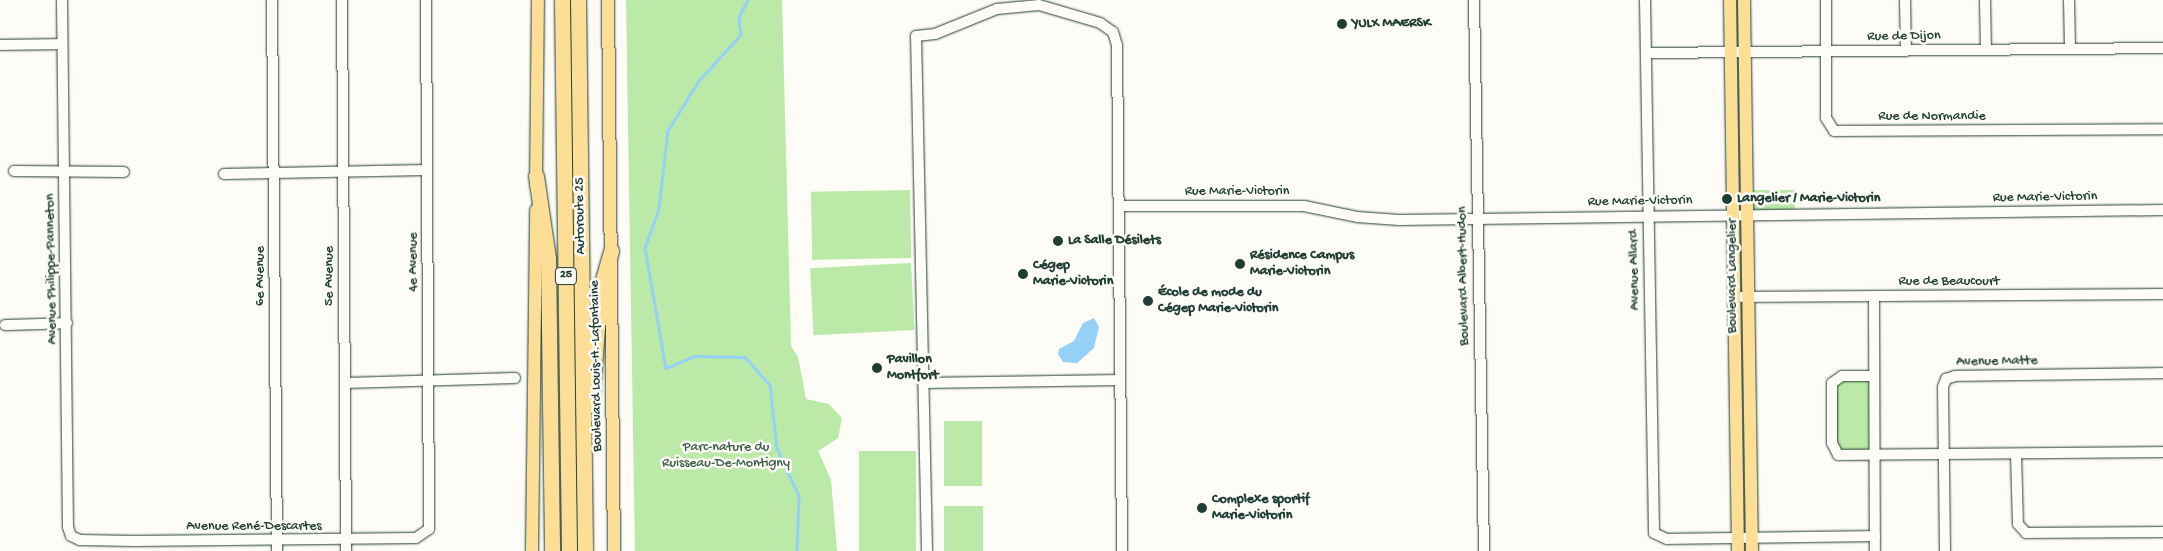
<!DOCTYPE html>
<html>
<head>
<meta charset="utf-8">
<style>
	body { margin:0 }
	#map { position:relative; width:2163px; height:551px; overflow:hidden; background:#fdfcf7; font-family:"Gochi Hand",sans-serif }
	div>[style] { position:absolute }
	.green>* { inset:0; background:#bae9a8; transform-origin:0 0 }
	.water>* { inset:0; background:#95d1f6 }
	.stream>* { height:2.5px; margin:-1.25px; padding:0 1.25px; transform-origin:1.25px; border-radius:1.25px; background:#95d1f6 }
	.roads { filter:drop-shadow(0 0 1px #1f3d34) drop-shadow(0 0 1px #1f3d34) }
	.minor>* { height:10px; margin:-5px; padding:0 5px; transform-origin:5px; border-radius:5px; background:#fdfcf7 }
	.major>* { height:12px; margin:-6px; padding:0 6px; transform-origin:6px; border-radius:6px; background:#fdde96 }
	.highway>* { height:15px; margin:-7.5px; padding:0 7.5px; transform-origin:7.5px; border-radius:7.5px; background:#fdde96 }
	.dots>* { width:14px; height:14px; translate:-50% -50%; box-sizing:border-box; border:2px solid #fdfcf7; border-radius:50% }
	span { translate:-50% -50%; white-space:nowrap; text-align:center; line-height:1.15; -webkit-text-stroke:5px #fdfcf7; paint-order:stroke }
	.shield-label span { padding:1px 4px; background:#fdfcf7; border:1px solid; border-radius:4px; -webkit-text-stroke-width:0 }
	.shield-label { font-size:12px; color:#1f3d34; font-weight:700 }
	.poi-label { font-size:14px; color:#1f3d34; font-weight:700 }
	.left { translate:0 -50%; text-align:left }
	.street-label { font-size:14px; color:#1f3d34 }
	.park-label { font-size:14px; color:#3e5f4b }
</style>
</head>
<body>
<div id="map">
	<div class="green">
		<i style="clip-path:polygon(626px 0,782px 0,791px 346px,798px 357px,806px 399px,829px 404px,842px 418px,838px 438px,818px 451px,831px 480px,837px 551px,635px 551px)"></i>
		<i style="left:910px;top:190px;width:68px;height:99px;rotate:89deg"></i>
		<i style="left:1747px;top:190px;width:48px;height:25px"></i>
		<i style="left:911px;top:263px;width:67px;height:101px;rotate:87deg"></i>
		<i style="clip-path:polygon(1872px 376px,1874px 455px,1834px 452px,1835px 379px)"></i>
		<i style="left:944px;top:421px;width:38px;height:65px"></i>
		<i style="left:859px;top:451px;width:57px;height:100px"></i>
		<i style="left:944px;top:506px;width:39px;height:45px"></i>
	</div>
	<div class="water">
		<i style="clip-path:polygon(1094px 318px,1099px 327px,1094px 348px,1077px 363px,1063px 362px,1058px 354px,1059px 349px,1074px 341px,1083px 323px)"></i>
	</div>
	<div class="stream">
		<i style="left:748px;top:0;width:20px;rotate:117deg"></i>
		<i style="left:739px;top:18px;width:17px;rotate:83deg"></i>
		<i style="left:741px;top:35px;width:62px;rotate:132.4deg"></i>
		<i style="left:699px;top:81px;width:59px;rotate:121.8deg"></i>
		<i style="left:668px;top:131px;width:79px;rotate:96.6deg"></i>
		<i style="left:659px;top:209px;width:41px;rotate:109.7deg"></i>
		<i style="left:645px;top:248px;width:122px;rotate:80.1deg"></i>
		<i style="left:666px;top:368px;width:30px;rotate:-23deg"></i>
		<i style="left:694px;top:356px;width:51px;rotate:1.1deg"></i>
		<i style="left:745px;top:357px;width:38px;rotate:48deg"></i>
		<i style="left:770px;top:385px;width:63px;rotate:83.7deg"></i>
		<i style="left:777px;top:448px;width:53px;rotate:65.4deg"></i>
		<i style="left:799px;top:496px;width:55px;rotate:92.1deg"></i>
	</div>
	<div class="roads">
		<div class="minor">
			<i style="left:62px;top:0;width:527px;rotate:89.35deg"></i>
			<i style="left:68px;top:527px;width:9px;rotate:72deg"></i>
			<i style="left:71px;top:536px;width:10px;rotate:24deg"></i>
			<i style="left:80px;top:540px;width:54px;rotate:1.1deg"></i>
			<i style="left:134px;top:541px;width:282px;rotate:-0.6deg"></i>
			<i style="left:416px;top:538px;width:16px;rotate:-35deg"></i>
			<i style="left:429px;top:529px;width:529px;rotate:-90.32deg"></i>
			<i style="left:272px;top:0;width:551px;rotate:89.48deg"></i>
			<i style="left:342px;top:0;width:551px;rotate:89.58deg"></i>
			<i style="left:1474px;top:0;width:551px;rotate:88.96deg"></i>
			<i style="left:1645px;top:0;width:533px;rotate:89.03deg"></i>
			<i style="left:1654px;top:533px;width:14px;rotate:25deg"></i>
			<i style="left:1667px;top:539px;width:208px;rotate:-0.8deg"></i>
			<i style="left:1826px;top:0;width:118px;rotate:90deg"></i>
			<i style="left:1826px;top:118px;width:15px;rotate:58deg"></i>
			<i style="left:1834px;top:131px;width:329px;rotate:-0.3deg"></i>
			<i style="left:1905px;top:0;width:51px;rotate:88.9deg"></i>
			<i style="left:1985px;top:0;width:50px;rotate:88.9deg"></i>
			<i style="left:2069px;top:0;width:49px;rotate:88.8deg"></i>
			<i style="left:0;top:45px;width:62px;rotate:-0.9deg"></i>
			<i style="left:1646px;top:53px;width:517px;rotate:-0.55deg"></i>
			<i style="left:14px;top:171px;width:110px;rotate:0.5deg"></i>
			<i style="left:224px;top:174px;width:203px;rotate:-1.1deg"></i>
			<i style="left:1119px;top:206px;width:185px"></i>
			<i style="left:1304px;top:206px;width:54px;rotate:11.7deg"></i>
			<i style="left:1357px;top:217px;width:42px;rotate:4.1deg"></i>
			<i style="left:1399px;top:220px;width:764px;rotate:-0.75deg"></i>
			<i style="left:1874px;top:296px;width:255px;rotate:89.8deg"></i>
			<i style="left:1742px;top:297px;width:421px;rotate:-0.4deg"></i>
			<i style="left:5px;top:325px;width:62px;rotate:-1.8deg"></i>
			<i style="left:1872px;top:376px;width:30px;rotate:180deg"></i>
			<i style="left:1842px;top:376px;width:12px;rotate:145deg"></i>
			<i style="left:1832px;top:383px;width:60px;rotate:90deg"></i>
			<i style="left:1832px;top:443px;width:13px;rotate:63deg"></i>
			<i style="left:1838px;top:455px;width:325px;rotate:-0.5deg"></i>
			<i style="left:345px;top:383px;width:170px;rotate:-1.7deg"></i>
			<i style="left:923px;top:383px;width:197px;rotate:-0.9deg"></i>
			<i style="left:2016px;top:454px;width:70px;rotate:88.4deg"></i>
			<i style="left:2018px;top:524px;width:12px;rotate:48deg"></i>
			<i style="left:2026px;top:533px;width:137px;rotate:-0.4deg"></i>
			<i style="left:927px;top:551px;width:515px;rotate:-91.22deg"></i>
			<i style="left:916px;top:36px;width:19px;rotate:-6deg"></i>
			<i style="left:935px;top:34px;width:67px;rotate:-22deg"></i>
			<i style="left:997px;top:9px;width:42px;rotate:-5.4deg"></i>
			<i style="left:1039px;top:5px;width:64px;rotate:16.4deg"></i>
			<i style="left:1100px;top:23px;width:16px;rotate:35deg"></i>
			<i style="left:1113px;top:32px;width:14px;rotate:73deg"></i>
			<i style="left:1117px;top:45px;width:506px;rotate:89.43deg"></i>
			<i style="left:1945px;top:551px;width:164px;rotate:-90.7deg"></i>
			<i style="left:1943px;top:387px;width:9px;rotate:-69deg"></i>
			<i style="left:1946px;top:379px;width:9px;rotate:-18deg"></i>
			<i style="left:1955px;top:376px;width:208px;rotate:-0.8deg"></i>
		</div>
		<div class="major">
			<i style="left:608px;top:0;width:551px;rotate:89.38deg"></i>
			<i style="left:1730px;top:0;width:551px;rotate:89.17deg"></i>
			<i style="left:1744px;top:0;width:551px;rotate:89.17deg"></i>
			<i style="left:536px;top:185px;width:185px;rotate:-89.4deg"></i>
			<i style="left:532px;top:551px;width:341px;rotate:-89.3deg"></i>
		</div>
		<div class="highway">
			<i style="left:562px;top:0;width:551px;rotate:89.27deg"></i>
			<i style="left:578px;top:0;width:551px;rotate:89.27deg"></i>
			<i style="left:536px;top:176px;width:83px;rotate:81.7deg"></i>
			<i style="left:548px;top:258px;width:293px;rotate:89.2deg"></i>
			<i style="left:591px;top:405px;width:115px;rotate:-85.5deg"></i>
			<i style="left:600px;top:290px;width:41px;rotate:-74.2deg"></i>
		</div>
	</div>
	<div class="dots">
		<i style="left:1342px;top:24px;background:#1f3d34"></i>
		<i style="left:1727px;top:199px;background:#1f3d34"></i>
		<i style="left:1058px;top:241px;background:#1f3d34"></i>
		<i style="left:1240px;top:264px;background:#1f3d34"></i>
		<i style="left:1023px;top:274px;background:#1f3d34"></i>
		<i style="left:1148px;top:301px;background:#1f3d34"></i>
		<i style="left:877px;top:368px;background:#1f3d34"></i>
		<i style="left:1202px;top:508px;background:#1f3d34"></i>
	</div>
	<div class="shield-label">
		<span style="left:566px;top:276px">25</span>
	</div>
	<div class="poi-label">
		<span class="left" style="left:1352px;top:24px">YULX MAERSK</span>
		<span class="left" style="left:1737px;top:199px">Langelier / Marie-Victorin</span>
		<span class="left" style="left:1068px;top:241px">La Salle Désilets</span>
		<span class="left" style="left:1250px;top:264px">Résidence Campus<br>Marie-Victorin</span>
		<span class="left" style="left:1033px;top:274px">Cégep<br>Marie-Victorin</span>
		<span class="left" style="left:1158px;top:301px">École de mode du<br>Cégep Marie-Victorin</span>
		<span class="left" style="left:887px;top:368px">Pavillon<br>Montfort</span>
		<span class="left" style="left:1212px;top:508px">Complexe sportif<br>Marie-Victorin</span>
	</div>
	<div class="street-label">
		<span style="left:1904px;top:37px;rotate:-1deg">Rue de Dijon</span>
		<span style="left:1932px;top:117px">Rue de Normandie</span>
		<span style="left:1237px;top:192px">Rue Marie-Victorin</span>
		<span style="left:2045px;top:198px;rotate:-1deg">Rue Marie-Victorin</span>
		<span style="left:1640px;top:202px;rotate:-1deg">Rue Marie-Victorin</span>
		<span style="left:581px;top:216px;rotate:-91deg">Autoroute 25</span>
		<span style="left:414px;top:262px;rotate:-90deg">4e Avenue</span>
		<span style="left:52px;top:269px;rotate:-91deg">Avenue Philippe-Panneton</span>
		<span style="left:1635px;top:270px;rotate:-91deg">Avenue Allard</span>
		<span style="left:261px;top:276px;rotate:-90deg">6e Avenue</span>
		<span style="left:330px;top:276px;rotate:-90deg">5e Avenue</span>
		<span style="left:1464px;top:276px;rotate:-91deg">Boulevard Albert-Hudon</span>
		<span style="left:1733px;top:276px;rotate:-90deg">Boulevard Langelier</span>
		<span style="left:1949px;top:282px">Rue de Beaucourt</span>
		<span style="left:1997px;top:362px;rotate:-1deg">Avenue Matte</span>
		<span style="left:597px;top:366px;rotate:-91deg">Boulevard Louis-H.-Lafontaine</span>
		<span style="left:254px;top:527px">Avenue René-Descartes</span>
	</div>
	<div class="park-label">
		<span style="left:726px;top:456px">Parc-nature du<br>Ruisseau-De-Montigny</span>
	</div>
</div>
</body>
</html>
